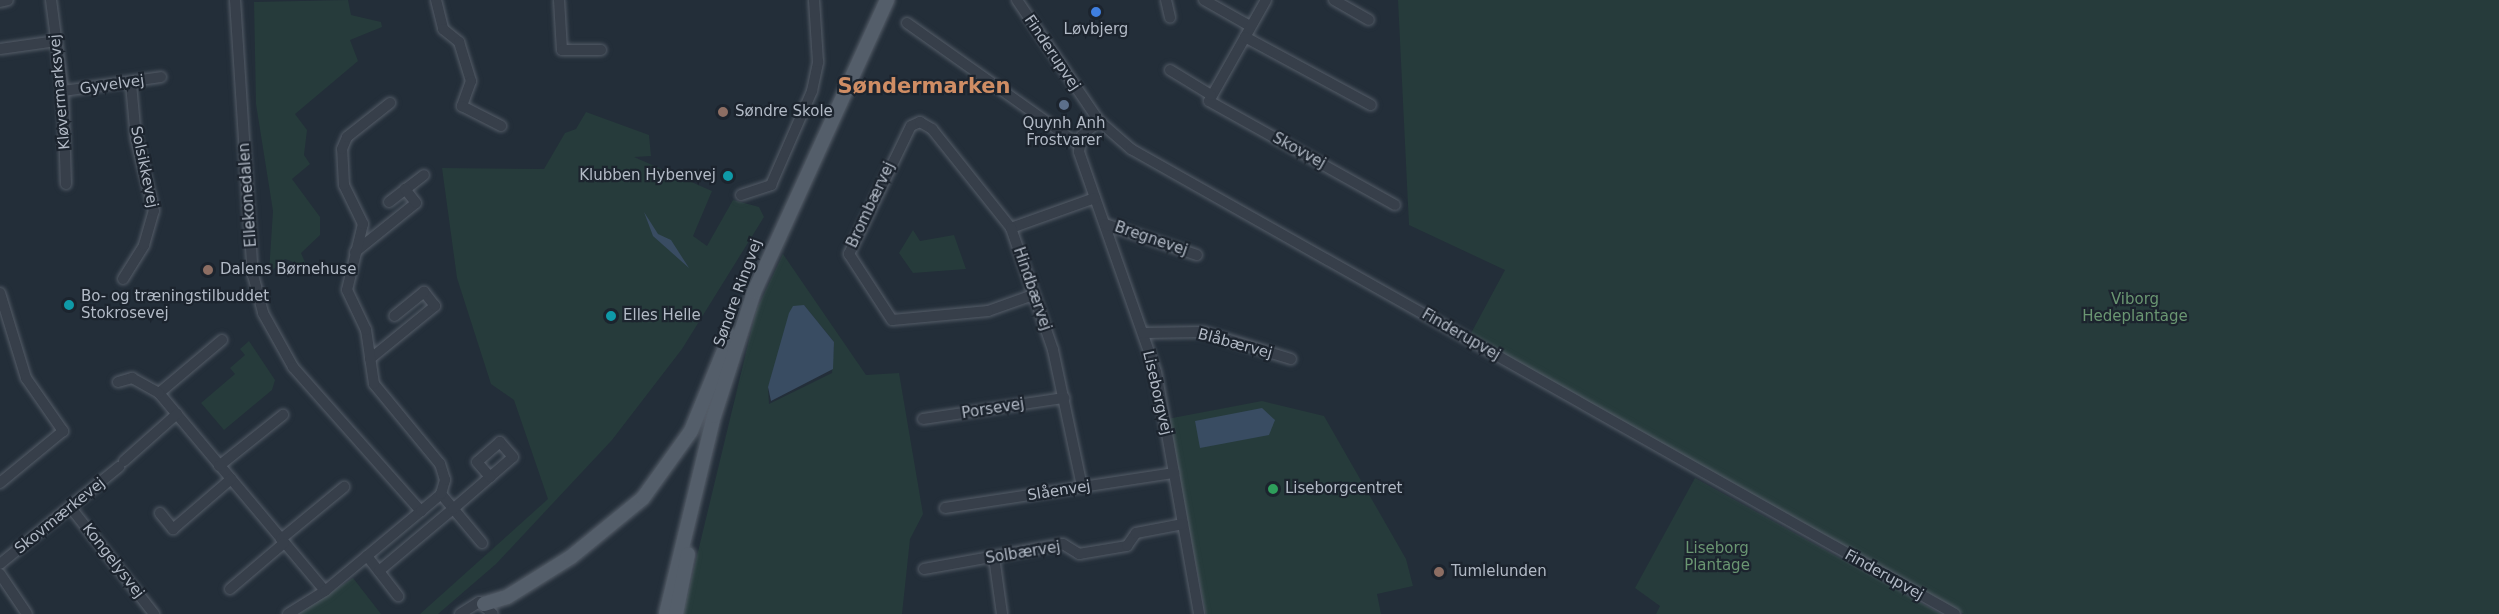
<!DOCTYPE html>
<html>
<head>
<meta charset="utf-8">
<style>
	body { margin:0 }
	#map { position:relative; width:2499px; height:614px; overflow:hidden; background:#232e39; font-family:"DejaVu Sans",sans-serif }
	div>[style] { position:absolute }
	.green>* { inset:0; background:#263b3b }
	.water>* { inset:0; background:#394c62 }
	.roads { filter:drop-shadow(0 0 2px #555d68) drop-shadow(0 0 2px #555d68) }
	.minor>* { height:10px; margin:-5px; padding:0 5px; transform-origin:5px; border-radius:5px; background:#373f4a }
	.major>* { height:14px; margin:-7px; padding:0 7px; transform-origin:7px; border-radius:7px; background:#545e6a }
	.dots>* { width:16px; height:16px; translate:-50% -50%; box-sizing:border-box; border:3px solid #1c242e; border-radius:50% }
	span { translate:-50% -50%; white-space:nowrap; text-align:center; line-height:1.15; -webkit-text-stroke:4.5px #1c242e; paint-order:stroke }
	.poi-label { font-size:15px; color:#b2bac6 }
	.left { translate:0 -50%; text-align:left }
	.right { translate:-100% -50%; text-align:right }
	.street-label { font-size:15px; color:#b2bac6 }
	.park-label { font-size:15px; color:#6a9672 }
	.district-label { font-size:21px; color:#cf8d64; font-weight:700 }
</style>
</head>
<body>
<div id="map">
	<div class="green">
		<i style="clip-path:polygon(348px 0,351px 15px,381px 22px,382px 27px,350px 40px,358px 61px,295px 114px,307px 130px,304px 155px,310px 164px,292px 179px,320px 217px,320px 235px,301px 253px,307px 267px,285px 259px,269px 273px,273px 211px,256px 104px,254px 2px)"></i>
		<i style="clip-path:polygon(1398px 0,2499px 0,2499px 614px,1964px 614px,1699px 468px,1469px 337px,1505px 270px,1409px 225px)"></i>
		<i style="clip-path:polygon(586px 112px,649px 135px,651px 156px,634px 157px,712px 191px,693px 236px,707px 246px,733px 200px,759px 207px,764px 217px,682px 349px,612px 440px,496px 564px,438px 614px,420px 614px,548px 499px,514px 400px,491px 384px,457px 278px,442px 168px,544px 169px,565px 133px,576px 129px)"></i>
		<i style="clip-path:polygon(913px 230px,920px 241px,954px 235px,966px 269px,913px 273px,899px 253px)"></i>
		<i style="clip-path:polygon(evenodd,783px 254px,866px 375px,899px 373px,923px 514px,910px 539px,902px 614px,683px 614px,756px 311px,783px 254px,804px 305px,834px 342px,832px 373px,769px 404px,768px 387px,804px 305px)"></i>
		<i style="clip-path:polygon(249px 341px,275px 380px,272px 390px,224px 430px,201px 403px,235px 374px,230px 368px,245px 355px,240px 349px)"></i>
		<i style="clip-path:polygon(1262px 401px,1324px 416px,1406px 559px,1413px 586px,1377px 594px,1381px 614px,1206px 614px,1167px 419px)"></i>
		<i style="clip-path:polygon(1695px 478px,1941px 614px,1656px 614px,1660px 606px,1635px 588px)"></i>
		<i style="clip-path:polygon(353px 578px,381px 614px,298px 614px)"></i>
	</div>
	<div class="water">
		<i style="clip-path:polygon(644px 212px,658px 234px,671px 240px,689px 268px,653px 236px)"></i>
		<i style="clip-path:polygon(804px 305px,834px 342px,833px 369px,771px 401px,768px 387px,789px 313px,793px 306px)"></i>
		<i style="clip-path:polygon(1262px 408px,1275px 420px,1269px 435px,1200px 448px,1195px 421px)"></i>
	</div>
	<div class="roads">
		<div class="minor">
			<i style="left:51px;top:0;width:92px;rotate:82.5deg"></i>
			<i style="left:63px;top:91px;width:93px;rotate:88.2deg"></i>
			<i style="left:235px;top:0;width:276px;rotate:86.3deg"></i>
			<i style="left:253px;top:275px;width:39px;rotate:75deg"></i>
			<i style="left:263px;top:313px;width:62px;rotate:60.9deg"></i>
			<i style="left:293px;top:367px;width:193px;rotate:48.4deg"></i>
			<i style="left:436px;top:0;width:30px;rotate:76deg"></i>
			<i style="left:443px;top:29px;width:21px;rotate:39deg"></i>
			<i style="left:459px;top:42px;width:41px;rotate:72.9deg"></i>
			<i style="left:471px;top:81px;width:27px;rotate:110deg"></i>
			<i style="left:462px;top:106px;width:44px;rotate:27.1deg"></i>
			<i style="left:559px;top:0;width:50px;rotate:86.6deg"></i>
			<i style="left:562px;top:50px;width:39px"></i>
			<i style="left:1017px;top:0;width:146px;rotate:55.9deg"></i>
			<i style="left:1099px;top:121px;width:43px;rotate:41.2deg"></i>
			<i style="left:1131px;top:149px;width:946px;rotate:29.44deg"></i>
			<i style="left:1166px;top:0;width:18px;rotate:77deg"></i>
			<i style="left:1204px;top:0;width:53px;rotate:29.5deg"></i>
			<i style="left:1266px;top:0;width:116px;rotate:119.4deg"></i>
			<i style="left:1209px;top:101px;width:213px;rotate:29.2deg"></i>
			<i style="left:1334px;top:0;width:40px;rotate:29.7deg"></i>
			<i style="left:0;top:2px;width:8px;rotate:-14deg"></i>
			<i style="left:907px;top:23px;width:209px;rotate:35.3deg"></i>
			<i style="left:1245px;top:37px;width:143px;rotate:28.4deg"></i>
			<i style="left:0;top:49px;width:57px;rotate:-8.1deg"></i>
			<i style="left:1170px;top:70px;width:48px;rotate:31.4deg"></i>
			<i style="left:63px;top:91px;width:99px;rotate:-8.1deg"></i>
			<i style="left:1099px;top:121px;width:23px;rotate:139deg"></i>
			<i style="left:1082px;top:136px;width:16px;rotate:101deg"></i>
			<i style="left:1079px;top:152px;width:233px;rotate:70.7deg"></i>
			<i style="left:1156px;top:372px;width:246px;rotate:79.9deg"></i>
			<i style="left:741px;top:195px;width:32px;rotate:-18deg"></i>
			<i style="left:771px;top:185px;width:103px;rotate:-66.4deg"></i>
			<i style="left:812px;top:91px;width:30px;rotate:-78deg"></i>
			<i style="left:818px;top:62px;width:62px;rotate:-93.7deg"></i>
			<i style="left:389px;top:202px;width:44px;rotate:-37.6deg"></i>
			<i style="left:1105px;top:224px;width:97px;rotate:18.6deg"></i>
			<i style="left:1011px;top:228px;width:89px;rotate:-19.7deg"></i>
			<i style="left:355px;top:252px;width:78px;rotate:-38.8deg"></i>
			<i style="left:416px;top:203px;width:18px;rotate:-128deg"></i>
			<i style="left:123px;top:279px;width:40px;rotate:-58deg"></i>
			<i style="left:144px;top:245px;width:35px;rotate:-74deg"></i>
			<i style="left:154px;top:211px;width:75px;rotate:-103.9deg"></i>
			<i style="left:136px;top:138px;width:54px;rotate:-95.3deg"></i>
			<i style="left:0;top:293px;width:89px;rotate:73deg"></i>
			<i style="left:26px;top:378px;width:65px;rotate:55.1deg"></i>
			<i style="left:63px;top:431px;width:82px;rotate:140.5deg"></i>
			<i style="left:1033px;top:295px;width:48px;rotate:160.4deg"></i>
			<i style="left:988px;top:311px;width:96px;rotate:174.6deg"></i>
			<i style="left:892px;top:320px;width:79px;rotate:-123.1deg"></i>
			<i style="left:849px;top:254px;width:142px;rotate:-64.2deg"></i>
			<i style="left:911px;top:126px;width:10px;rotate:-24deg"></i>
			<i style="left:920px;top:122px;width:14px;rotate:30deg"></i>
			<i style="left:932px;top:129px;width:127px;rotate:51.4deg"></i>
			<i style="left:1011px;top:228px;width:129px;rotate:71deg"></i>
			<i style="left:1053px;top:350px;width:140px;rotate:78deg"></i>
			<i style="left:1143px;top:333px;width:60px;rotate:-1deg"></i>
			<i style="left:1203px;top:332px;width:92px;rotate:17.1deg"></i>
			<i style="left:222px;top:340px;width:82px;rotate:139.9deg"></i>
			<i style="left:159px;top:393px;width:258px;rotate:50deg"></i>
			<i style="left:370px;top:359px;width:84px;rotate:-39.2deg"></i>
			<i style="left:435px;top:306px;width:18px;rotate:-128deg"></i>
			<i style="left:424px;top:292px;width:38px;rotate:141deg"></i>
			<i style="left:118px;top:382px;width:15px;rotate:-16deg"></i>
			<i style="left:132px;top:378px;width:31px;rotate:29deg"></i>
			<i style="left:923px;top:419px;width:143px;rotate:-8.5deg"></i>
			<i style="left:124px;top:461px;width:71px;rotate:-41.6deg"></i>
			<i style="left:219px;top:466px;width:82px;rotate:-38.6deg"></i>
			<i style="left:441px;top:494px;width:64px;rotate:50.1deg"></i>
			<i style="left:71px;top:508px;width:135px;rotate:51.9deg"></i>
			<i style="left:945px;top:508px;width:232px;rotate:-8.7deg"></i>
			<i style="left:160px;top:513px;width:21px;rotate:51deg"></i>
			<i style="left:173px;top:529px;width:77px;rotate:-40.8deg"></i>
			<i style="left:281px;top:539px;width:82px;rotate:-39.5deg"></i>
			<i style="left:367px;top:556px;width:51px;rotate:52.2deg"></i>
			<i style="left:994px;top:557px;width:58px;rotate:82deg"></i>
			<i style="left:0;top:564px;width:154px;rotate:-39.2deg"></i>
			<i style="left:924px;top:569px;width:141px;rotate:-10.2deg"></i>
			<i style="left:1063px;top:544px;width:19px;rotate:32deg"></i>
			<i style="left:1079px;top:554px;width:49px;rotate:-9.5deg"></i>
			<i style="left:1127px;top:546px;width:16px;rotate:-55deg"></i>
			<i style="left:1136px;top:533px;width:48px;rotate:-10.8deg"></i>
			<i style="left:379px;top:571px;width:97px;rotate:-40deg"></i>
			<i style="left:453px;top:509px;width:49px;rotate:-40.9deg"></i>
			<i style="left:490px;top:477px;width:30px;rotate:-41deg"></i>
			<i style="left:513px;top:457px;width:20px;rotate:-131deg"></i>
			<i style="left:500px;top:442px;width:30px;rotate:139deg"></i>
			<i style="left:477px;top:462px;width:20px;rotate:49deg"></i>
			<i style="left:0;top:574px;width:48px;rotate:56deg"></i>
			<i style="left:230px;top:589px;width:71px;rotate:-40.4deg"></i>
			<i style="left:288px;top:614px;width:44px;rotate:-31.9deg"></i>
			<i style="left:325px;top:591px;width:125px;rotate:-39.8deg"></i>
			<i style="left:421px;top:511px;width:26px;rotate:-40deg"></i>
			<i style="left:441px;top:494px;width:15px;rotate:-74deg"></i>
			<i style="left:445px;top:480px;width:17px;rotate:-107deg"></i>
			<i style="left:440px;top:464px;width:104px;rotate:-129.5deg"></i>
			<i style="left:374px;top:384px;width:55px;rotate:-98.4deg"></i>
			<i style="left:366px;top:330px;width:44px;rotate:-115.4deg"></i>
			<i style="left:347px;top:290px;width:68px;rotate:-76.4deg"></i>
			<i style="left:363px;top:224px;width:43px;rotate:-116deg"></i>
			<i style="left:344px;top:185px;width:36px;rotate:-93deg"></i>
			<i style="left:342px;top:149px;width:13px;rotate:-67deg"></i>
			<i style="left:347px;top:137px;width:55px;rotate:-38.3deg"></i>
			<i style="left:460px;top:614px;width:22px;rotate:-32deg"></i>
			<i style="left:479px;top:602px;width:18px;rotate:41deg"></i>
		</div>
		<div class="major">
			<i style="left:484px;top:604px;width:24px;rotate:-17deg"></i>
			<i style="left:507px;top:597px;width:75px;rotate:-32deg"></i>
			<i style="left:571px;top:557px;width:93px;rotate:-39.3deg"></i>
			<i style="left:643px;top:498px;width:82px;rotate:-54.4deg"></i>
			<i style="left:691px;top:431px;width:103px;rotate:-67.7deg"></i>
			<i style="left:666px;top:614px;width:204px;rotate:-76.4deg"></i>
			<i style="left:714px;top:416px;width:130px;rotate:-72.1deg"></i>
			<i style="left:754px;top:292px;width:321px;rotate:-65.5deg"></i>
			<i style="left:676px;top:614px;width:61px;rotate:-78.7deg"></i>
		</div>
	</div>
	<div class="dots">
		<i style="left:1096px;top:12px;background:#3f7fe0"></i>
		<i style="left:1064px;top:105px;background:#5c6f8a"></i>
		<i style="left:723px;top:112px;background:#8d6e63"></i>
		<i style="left:728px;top:176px;background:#0f9aa8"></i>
		<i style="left:208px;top:270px;background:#8d6e63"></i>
		<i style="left:69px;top:305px;background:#0f9aa8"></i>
		<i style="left:611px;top:316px;background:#0f9aa8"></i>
		<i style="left:1273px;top:489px;background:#2e9e5b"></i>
		<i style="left:1439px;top:572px;background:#8d6e63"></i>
	</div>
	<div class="poi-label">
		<span style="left:1096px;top:30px">Løvbjerg</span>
		<span class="left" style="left:735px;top:112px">Søndre Skole</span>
		<span style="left:1064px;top:132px">Quynh Anh<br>Frostvarer</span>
		<span class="right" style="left:716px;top:176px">Klubben Hybenvej</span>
		<span class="left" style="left:220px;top:270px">Dalens Børnehuse</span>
		<span class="left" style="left:81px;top:305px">Bo- og træningstilbuddet<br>Stokrosevej</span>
		<span class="left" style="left:623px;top:316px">Elles Helle</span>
		<span class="left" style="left:1285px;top:489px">Liseborgcentret</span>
		<span class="left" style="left:1451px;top:572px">Tumlelunden</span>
	</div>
	<div class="street-label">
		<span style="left:1052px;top:53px;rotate:56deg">Finderupvej</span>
		<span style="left:112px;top:85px;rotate:-8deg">Gyvelvej</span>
		<span style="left:60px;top:92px;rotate:-95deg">Kløvermarksvej</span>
		<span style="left:1299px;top:151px;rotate:29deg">Skovvej</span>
		<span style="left:144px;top:167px;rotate:78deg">Solsikkevej</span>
		<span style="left:248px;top:195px;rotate:-94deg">Ellekonedalen</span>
		<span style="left:871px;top:205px;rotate:-65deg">Brombærvej</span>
		<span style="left:1151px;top:239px;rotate:19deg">Bregnevej</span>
		<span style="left:1032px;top:289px;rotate:71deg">Hindbærvej</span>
		<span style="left:738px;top:293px;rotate:-70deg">Søndre Ringvej</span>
		<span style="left:1461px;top:335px;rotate:30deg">Finderupvej</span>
		<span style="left:1235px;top:344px;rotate:15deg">Blåbærvej</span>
		<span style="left:1157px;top:393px;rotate:77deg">Liseborgvej</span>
		<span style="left:993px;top:409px;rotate:-9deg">Porsevej</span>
		<span style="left:1059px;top:491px;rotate:-9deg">Slåenvej</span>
		<span style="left:60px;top:516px;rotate:-39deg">Skovmærkevej</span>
		<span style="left:1023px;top:553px;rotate:-9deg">Solbærvej</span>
		<span style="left:113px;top:561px;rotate:52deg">Kongelysvej</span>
		<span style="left:1884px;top:575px;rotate:29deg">Finderupvej</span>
	</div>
	<div class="park-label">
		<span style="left:2135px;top:308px">Viborg<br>Hedeplantage</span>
		<span style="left:1717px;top:557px">Liseborg<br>Plantage</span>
	</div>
	<div class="district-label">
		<span style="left:924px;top:86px">Søndermarken</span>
	</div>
</div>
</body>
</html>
